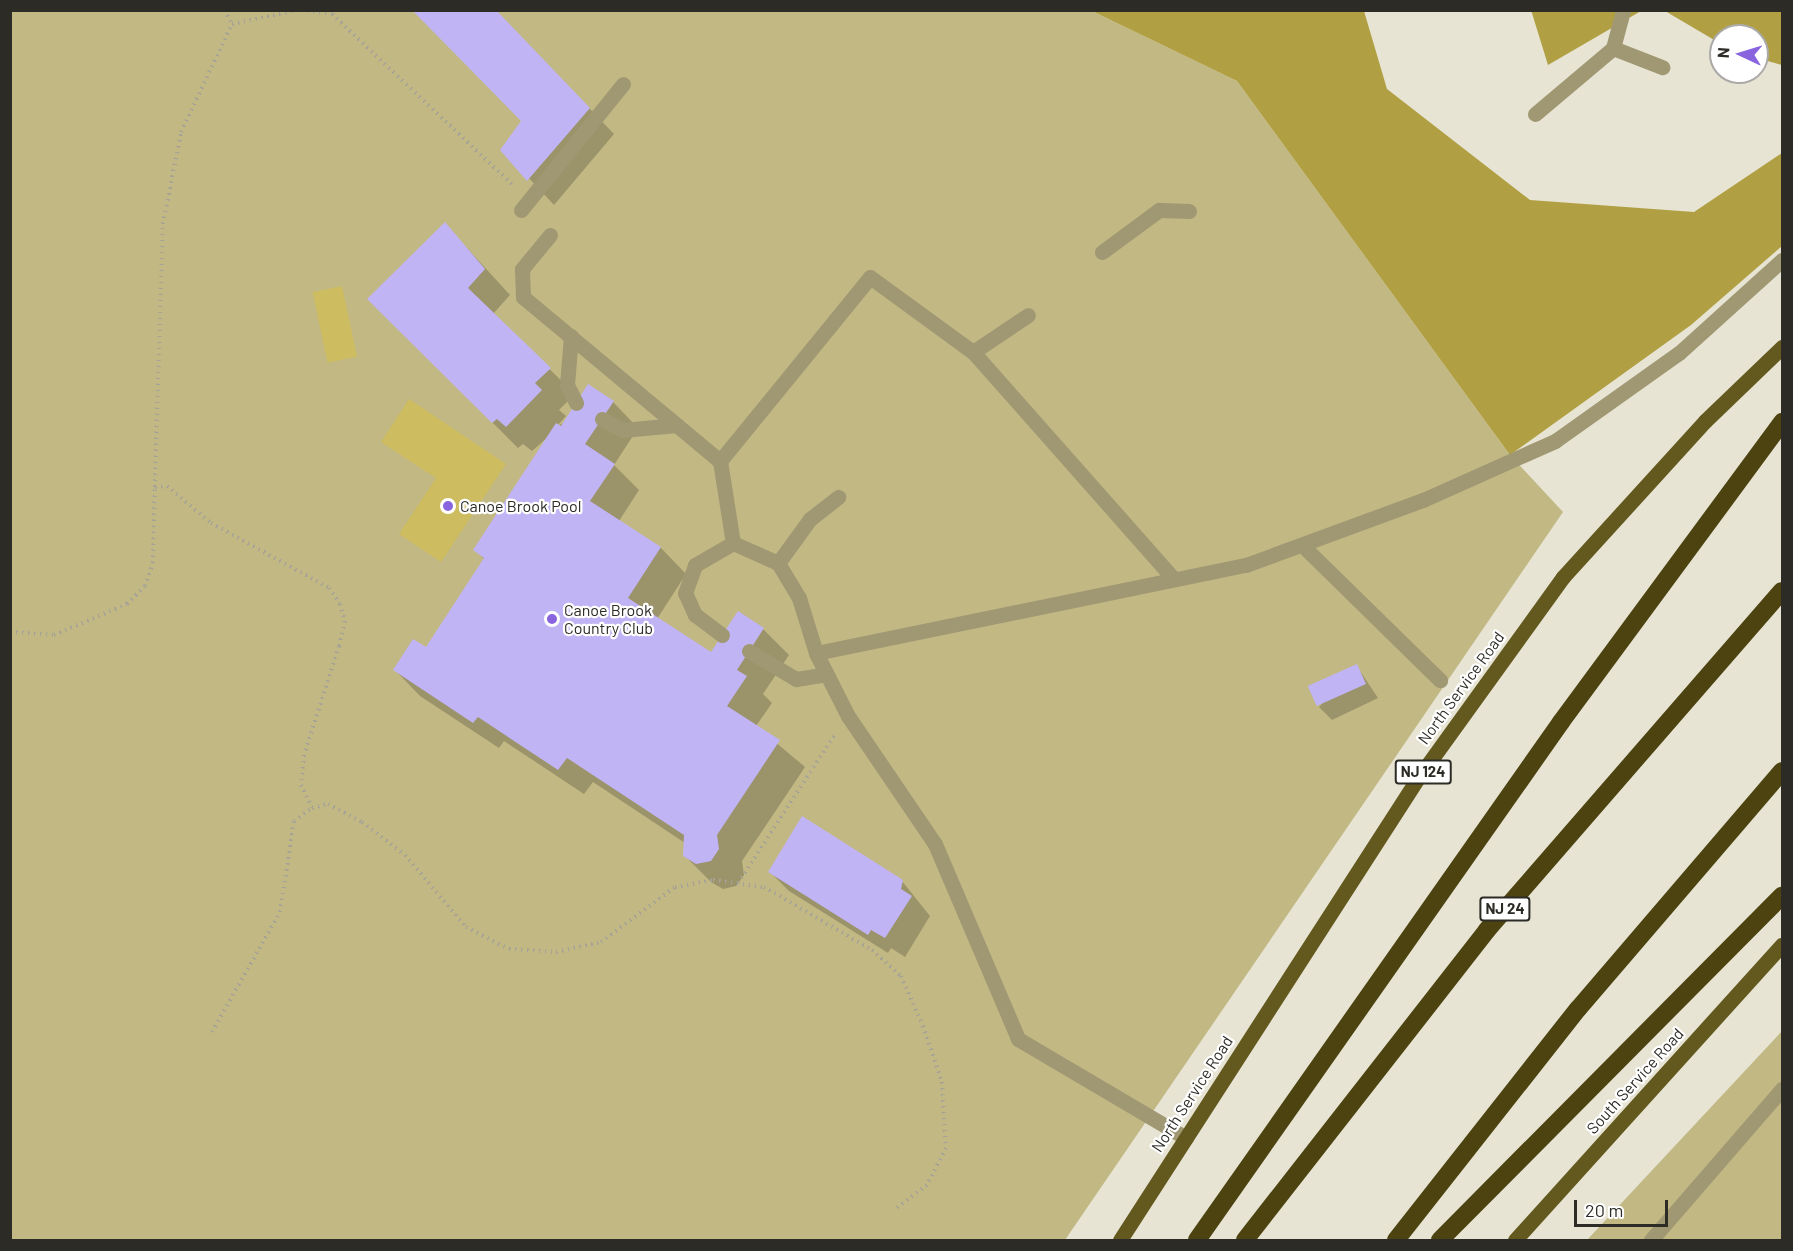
<!DOCTYPE html>
<html>
<head>
<meta charset="utf-8">
<style>
	body { margin:0 }
	#map { position:relative; width:1793px; height:1251px; overflow:hidden; background:#e7e4d3; font-family:Barlow,sans-serif }
	div>[style] { position:absolute }
	.green>* { inset:0; background:#c2b884 }
	.forest>* { inset:0; background:#b1a043 }
	.water>* { inset:0; background:#cdbc60; transform-origin:0 0 }
	.shadow>* { inset:0; background:#0003 }
	.building>* { inset:0; background:#c1b4f5; transform-origin:0 0 }
	.path>* { height:4px; margin-top:-2px; transform-origin:0; background:repeating-linear-gradient(90deg,#a6a396 0 1.5px,transparent 0 6px) }
	.service>* { height:15px; margin:-7.5px; padding:0 7.5px; transform-origin:7.5px; border-radius:7.5px; background:#9f9873 }
	.primary>* { height:15px; margin:-7.5px; padding:0 7.5px; transform-origin:7.5px; border-radius:7.5px; background:#63591f }
	.motorway>* { height:18px; margin:-9px; padding:0 9px; transform-origin:9px; border-radius:9px; background:#4c4310 }
	.dots>* { width:16px; height:16px; translate:-50% -50%; box-sizing:border-box; border:3px solid #fff; border-radius:50% }
	span { translate:-50% -50%; white-space:nowrap; text-align:center; line-height:1.15; -webkit-text-stroke:4.5px #fff; paint-order:stroke }
	.shield-label span { padding:2px 4px; background:#fff; border:2px solid; border-radius:4px; -webkit-text-stroke-width:0 }
	.shield-label { font-size:15px; color:#2c2b25; font-weight:700 }
	.poi-label { font-size:16px; color:#2c2b25 }
	.left { translate:0 -50%; text-align:left }
	.street-label { font-size:16px; color:#2c2b25 }
	.frame { position:absolute; inset:0; border:12px solid #2c2b25; pointer-events:none }
	.north { position:absolute; left:1709px; top:24px; width:60px; height:60px; box-sizing:border-box; background:#fff; border:2px solid #abaaa8; border-radius:50%; rotate:274deg; font-size:16px; font-weight:700; line-height:24px; text-align:center; color:#2c2b25 }
	.north::after { content:''; display:block; margin:auto; width:21px; height:27px; background:#8864df; clip-path:polygon(50% 0,100% 100%,50% 72%,0 100%) }
	.scale { position:absolute; left:1574px; top:1200px; width:94px; height:27px; box-sizing:border-box; border:3px solid #2c2b25; border-top:0; padding-left:8px; font-size:18px; line-height:21px; white-space:nowrap; color:#2c2b25; -webkit-text-stroke:4px #fff; paint-order:stroke }
</style>
</head>
<body>
<div id="map">
	<div class="green">
		<i style="clip-path:polygon(10px 11px,1092px 11px,1237px 81px,1510px 455px,1563px 512px,1065px 1240px,11px 1240px)"></i>
		<i style="clip-path:polygon(1782px 1031px,1782px 1240px,1587px 1240px)"></i>
	</div>
	<div class="forest">
		<i style="clip-path:polygon(1531px 10px,1641px 11px,1548px 65px)"></i>
		<i style="clip-path:polygon(1092px 11px,1364px 11px,1387px 89px,1530px 200px,1694px 212px,1782px 153px,1782px 246px,1691px 325px,1510px 455px,1237px 81px)"></i>
		<i style="clip-path:polygon(1665px 11px,1782px 11px,1782px 65px,1757px 58px,1757px 36px,1721px 36px,1721px 44px)"></i>
	</div>
	<div class="water">
		<i style="left:342px;top:286px;width:72px;height:30px;rotate:78deg"></i>
		<i style="clip-path:polygon(409px 399px,506px 464px,441px 562px,399px 534px,436px 478px,381px 442px)"></i>
	</div>
	<div class="shadow">
		<i style="clip-path:polygon(414px 10px,495px 10px,614px 134px,554px 205px,502px 149px,523px 122px)"></i>
		<i style="clip-path:polygon(445px 224px,510px 295px,493px 314px,575px 394px,559px 410px,566px 416px,557px 426px,613px 402px,638px 428px,614px 465px,639px 490px,619px 521px,661px 548px,686px 574px,657px 619px,712px 654px,763px 629px,789px 655px,763px 694px,772px 703px,756px 726px,805px 767px,742px 861px,744px 875px,736px 886px,723px 889px,711px 882px,685px 856px,685px 843px,593px 782px,584px 794px,504px 741px,499px 748px,420px 696px,395px 670px,426px 649px,485px 560px,475px 549px,549px 436px,532px 451px,523px 444px,518px 448px,369px 299px)"></i>
		<i style="clip-path:polygon(1356px 665px,1378px 698px,1332px 720px,1319px 707px)"></i>
		<i style="clip-path:polygon(770px 872px,902px 881px,930px 916px,905px 957px,891px 948px,888px 953px,789px 891px)"></i>
	</div>
	<div class="building">
		<i style="clip-path:polygon(412px 10px,496px 10px,590px 108px,527px 181px,500px 150px,521px 121px)"></i>
		<i style="clip-path:polygon(445px 222px,485px 269px,468px 288px,551px 368px,535px 383px,542px 390px,506px 427px,497px 419px,492px 423px,367px 299px)"></i>
		<i style="clip-path:polygon(588px 384px,614px 401px,585px 444px,615px 464px,590px 501px,661px 547px,628px 598px,711px 652px,738px 611px,764px 628px,737px 670px,747px 676px,727px 706px,780px 740px,717px 835px,719px 849px,711px 861px,696px 864px,683px 856px,684px 835px,567px 758px,558px 770px,478px 717px,473px 723px,393px 670px,413px 639px,426px 647px,484px 558px,473px 550px,556px 423px,561px 426px)"></i>
		<i style="left:1357px;top:664px;width:22px;height:54px;rotate:66deg"></i>
		<i style="clip-path:polygon(802px 816px,903px 880px,901px 889px,912px 896px,885px 938px,871px 930px,868px 935px,768px 872px)"></i>
	</div>
	<div class="path">
		<i style="left:224px;top:10px;width:16px;rotate:60deg"></i>
		<i style="left:301px;top:10px;width:31px;rotate:7deg"></i>
		<i style="left:332px;top:14px;width:248px;rotate:43.4deg"></i>
		<i style="left:155px;top:487px;width:263px;rotate:-88.3deg"></i>
		<i style="left:163px;top:224px;width:94px;rotate:-78.9deg"></i>
		<i style="left:181px;top:132px;width:119px;rotate:-64.7deg"></i>
		<i style="left:232px;top:24px;width:66px;rotate:-12.2deg"></i>
		<i style="left:10px;top:632px;width:44px;rotate:3.9deg"></i>
		<i style="left:54px;top:635px;width:79px;rotate:-23deg"></i>
		<i style="left:127px;top:604px;width:25px;rotate:-45deg"></i>
		<i style="left:145px;top:586px;width:24px;rotate:-71deg"></i>
		<i style="left:153px;top:563px;width:76px;rotate:-88.5deg"></i>
		<i style="left:155px;top:487px;width:12px;rotate:-5deg"></i>
		<i style="left:167px;top:486px;width:57px;rotate:40.1deg"></i>
		<i style="left:211px;top:523px;width:135px;rotate:28.8deg"></i>
		<i style="left:329px;top:588px;width:19px;rotate:55deg"></i>
		<i style="left:340px;top:604px;width:18px;rotate:74deg"></i>
		<i style="left:345px;top:621px;width:26px;rotate:103deg"></i>
		<i style="left:339px;top:646px;width:114px;rotate:107.8deg"></i>
		<i style="left:304px;top:755px;width:30px;rotate:96deg"></i>
		<i style="left:301px;top:785px;width:25px;rotate:64deg"></i>
		<i style="left:738px;top:883px;width:176px;rotate:-56.9deg"></i>
		<i style="left:212px;top:1032px;width:138px;rotate:-60.5deg"></i>
		<i style="left:280px;top:912px;width:92px;rotate:-81.3deg"></i>
		<i style="left:294px;top:821px;width:22px;rotate:-36deg"></i>
		<i style="left:312px;top:808px;width:16px;rotate:-14deg"></i>
		<i style="left:328px;top:804px;width:38px;rotate:28deg"></i>
		<i style="left:362px;top:822px;width:54px;rotate:37.5deg"></i>
		<i style="left:405px;top:855px;width:94px;rotate:49.7deg"></i>
		<i style="left:466px;top:927px;width:48px;rotate:27.1deg"></i>
		<i style="left:509px;top:949px;width:47px;rotate:3.7deg"></i>
		<i style="left:556px;top:952px;width:46px;rotate:-12.5deg"></i>
		<i style="left:601px;top:942px;width:92px;rotate:-36.6deg"></i>
		<i style="left:675px;top:887px;width:39px;rotate:-10deg"></i>
		<i style="left:713px;top:880px;width:51px;rotate:7.8deg"></i>
		<i style="left:764px;top:887px;width:125px;rotate:30.3deg"></i>
		<i style="left:872px;top:950px;width:39px;rotate:42deg"></i>
		<i style="left:901px;top:976px;width:55px;rotate:66.3deg"></i>
		<i style="left:923px;top:1026px;width:59px;rotate:71.3deg"></i>
		<i style="left:942px;top:1082px;width:66px;rotate:86.5deg"></i>
		<i style="left:946px;top:1148px;width:42px;rotate:117.2deg"></i>
		<i style="left:927px;top:1185px;width:41px;rotate:142.9deg"></i>
	</div>
	<div class="service">
		<i style="left:1613px;top:48px;width:53px;rotate:21.2deg"></i>
		<i style="left:1535px;top:114px;width:102px;rotate:-40.2deg"></i>
		<i style="left:1613px;top:48px;width:39px;rotate:-75deg"></i>
		<i style="left:521px;top:210px;width:162px;rotate:-51deg"></i>
		<i style="left:550px;top:235px;width:44px;rotate:129.5deg"></i>
		<i style="left:522px;top:269px;width:28px;rotate:88deg"></i>
		<i style="left:523px;top:297px;width:256px;rotate:39.8deg"></i>
		<i style="left:720px;top:461px;width:83px;rotate:81deg"></i>
		<i style="left:1102px;top:252px;width:71px;rotate:-36.4deg"></i>
		<i style="left:1159px;top:210px;width:30px;rotate:2deg"></i>
		<i style="left:571px;top:336px;width:49px;rotate:94.7deg"></i>
		<i style="left:567px;top:385px;width:20px;rotate:63deg"></i>
		<i style="left:973px;top:352px;width:66px;rotate:-33.9deg"></i>
		<i style="left:602px;top:419px;width:23px;rotate:29deg"></i>
		<i style="left:622px;top:430px;width:55px;rotate:-5.2deg"></i>
		<i style="left:720px;top:461px;width:237px;rotate:-50.8deg"></i>
		<i style="left:870px;top:277px;width:127px;rotate:36.1deg"></i>
		<i style="left:973px;top:352px;width:303px;rotate:48.5deg"></i>
		<i style="left:1303px;top:546px;width:192px;rotate:44.4deg"></i>
		<i style="left:778px;top:563px;width:54px;rotate:-54deg"></i>
		<i style="left:810px;top:519px;width:36px;rotate:-38deg"></i>
		<i style="left:722px;top:635px;width:34px;rotate:-143deg"></i>
		<i style="left:695px;top:615px;width:24px;rotate:-114deg"></i>
		<i style="left:685px;top:593px;width:30px;rotate:-70deg"></i>
		<i style="left:695px;top:565px;width:44px;rotate:-30.1deg"></i>
		<i style="left:733px;top:543px;width:49px;rotate:24deg"></i>
		<i style="left:778px;top:563px;width:41px;rotate:59deg"></i>
		<i style="left:799px;top:598px;width:58px;rotate:72.8deg"></i>
		<i style="left:816px;top:653px;width:71px;rotate:63.1deg"></i>
		<i style="left:848px;top:716px;width:155px;rotate:55.8deg"></i>
		<i style="left:935px;top:844px;width:212px;rotate:66.9deg"></i>
		<i style="left:1018px;top:1039px;width:195px;rotate:30.5deg"></i>
		<i style="left:749px;top:651px;width:55px;rotate:30.8deg"></i>
		<i style="left:796px;top:679px;width:31px;rotate:-9deg"></i>
		<i style="left:816px;top:653px;width:439px;rotate:-11.6deg"></i>
		<i style="left:1246px;top:565px;width:189px;rotate:-20.2deg"></i>
		<i style="left:1423px;top:500px;width:145px;rotate:-24.1deg"></i>
		<i style="left:1555px;top:441px;width:152px;rotate:-35.4deg"></i>
		<i style="left:1679px;top:353px;width:139px;rotate:-42.1deg"></i>
		<i style="left:1651px;top:1240px;width:200px;rotate:-49.1deg"></i>
	</div>
	<div class="primary">
		<i style="left:1120px;top:1240px;width:550px;rotate:-57.18deg"></i>
		<i style="left:1418px;top:778px;width:248px;rotate:-54.2deg"></i>
		<i style="left:1563px;top:577px;width:211px;rotate:-47.7deg"></i>
		<i style="left:1705px;top:421px;width:107px;rotate:-43.9deg"></i>
		<i style="left:1515px;top:1240px;width:398px;rotate:-47.9deg"></i>
	</div>
	<div class="motorway">
		<i style="left:1197px;top:1240px;width:633px;rotate:-54.9deg"></i>
		<i style="left:1561px;top:722px;width:373px;rotate:-53.6deg"></i>
		<i style="left:1245px;top:1240px;width:393px;rotate:-52deg"></i>
		<i style="left:1487px;top:930px;width:449px;rotate:-49deg"></i>
		<i style="left:1396px;top:1240px;width:294px;rotate:-51.8deg"></i>
		<i style="left:1578px;top:1009px;width:313px;rotate:-49.4deg"></i>
		<i style="left:1440px;top:1240px;width:485px;rotate:-45.2deg"></i>
	</div>
	<div class="dots">
		<i style="left:448px;top:506px;background:#8864df"></i>
		<i style="left:552px;top:619px;background:#8864df"></i>
	</div>
	<div class="shield-label">
		<span style="left:1423px;top:772px">NJ 124</span>
		<span style="left:1505px;top:909px">NJ 24</span>
	</div>
	<div class="poi-label">
		<span class="left" style="left:460px;top:506px">Canoe Brook Pool</span>
		<span class="left" style="left:564px;top:619px">Canoe Brook<br>Country Club</span>
	</div>
	<div class="street-label">
		<span style="left:1461px;top:688px;rotate:-54deg">North Service Road</span>
		<span style="left:1635px;top:1081px;rotate:-48deg">South Service Road</span>
		<span style="left:1192px;top:1094px;rotate:-57deg">North Service Road</span>
	</div>
	<div class="frame"></div>
	<div class="north">N</div>
	<div class="scale">20 m</div>
</div>
</body>
</html>
